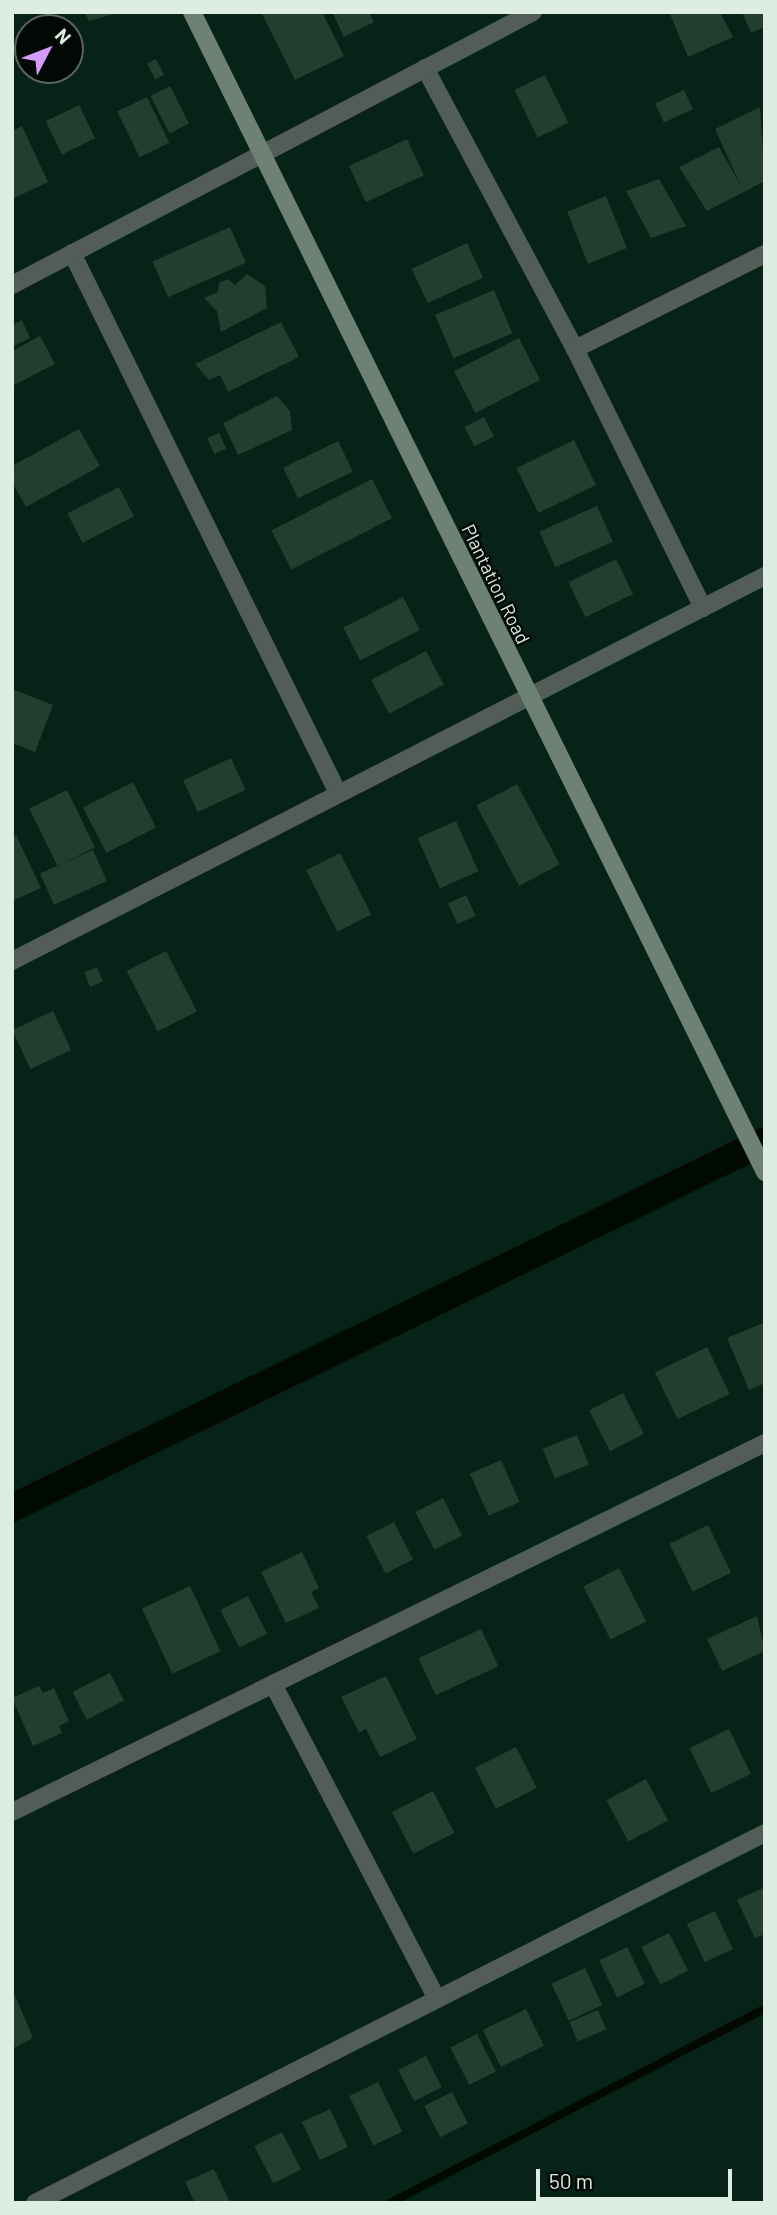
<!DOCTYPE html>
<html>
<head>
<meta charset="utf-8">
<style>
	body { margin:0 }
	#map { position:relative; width:777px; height:2215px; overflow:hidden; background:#072216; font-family:Barlow,sans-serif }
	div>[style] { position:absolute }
	.stream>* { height:8px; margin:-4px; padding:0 4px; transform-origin:4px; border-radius:4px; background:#000902 }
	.canal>* { height:28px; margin:-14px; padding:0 14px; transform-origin:14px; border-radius:14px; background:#000902 }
	.building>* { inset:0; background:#233e30; transform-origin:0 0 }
	.street>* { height:18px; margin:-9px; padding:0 9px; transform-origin:9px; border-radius:9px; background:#515d56 }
	.secondary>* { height:18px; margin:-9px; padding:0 9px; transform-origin:9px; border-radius:9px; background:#6e8176 }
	span { translate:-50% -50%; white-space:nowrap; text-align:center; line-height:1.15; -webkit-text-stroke:5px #020905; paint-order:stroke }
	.street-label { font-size:19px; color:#ddede3 }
	.frame { position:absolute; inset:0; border:14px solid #ddede3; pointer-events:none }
	.north { position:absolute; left:14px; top:14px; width:70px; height:70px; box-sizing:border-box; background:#020905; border:2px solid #5a645e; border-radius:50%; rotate:48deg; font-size:19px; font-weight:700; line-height:28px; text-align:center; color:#ddede3 }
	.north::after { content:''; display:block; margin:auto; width:24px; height:32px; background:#d39cfc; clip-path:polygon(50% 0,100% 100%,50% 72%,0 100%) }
	.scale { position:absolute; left:536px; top:2169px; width:196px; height:32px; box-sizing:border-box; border:4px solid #ddede3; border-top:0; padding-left:9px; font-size:21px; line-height:24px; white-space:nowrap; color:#ddede3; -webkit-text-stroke:5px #020905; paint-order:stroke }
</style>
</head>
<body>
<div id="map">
	<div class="stream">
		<i style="left:390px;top:2203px;width:422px;rotate:-27.4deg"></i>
	</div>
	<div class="canal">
		<i style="left:12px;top:1508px;width:838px;rotate:-25.98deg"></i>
	</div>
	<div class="building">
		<i style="clip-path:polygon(84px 12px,118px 12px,118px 13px,89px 21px)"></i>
		<i style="clip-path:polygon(261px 12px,322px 12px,344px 56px,295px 80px)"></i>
		<i style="clip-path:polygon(332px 12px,369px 12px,374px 22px,344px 37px)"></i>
		<i style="clip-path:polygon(669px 12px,720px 12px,733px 37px,688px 57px)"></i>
		<i style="clip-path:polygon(742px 12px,765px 12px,765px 27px,751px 33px)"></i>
		<i style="left:156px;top:59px;width:18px;height:10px;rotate:63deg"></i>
		<i style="left:545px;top:75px;width:53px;height:34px;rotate:64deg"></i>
		<i style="left:170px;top:86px;width:42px;height:22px;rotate:63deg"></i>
		<i style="left:684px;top:90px;width:21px;height:32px;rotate:65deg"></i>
		<i style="left:147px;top:97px;width:51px;height:33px;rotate:64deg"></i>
		<i style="left:79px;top:105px;width:37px;height:37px;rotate:64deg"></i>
		<i style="clip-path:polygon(760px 107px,765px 181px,707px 211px,679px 167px,719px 147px,741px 186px,715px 129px)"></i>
		<i style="clip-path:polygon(22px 126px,48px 182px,12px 199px,12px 131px)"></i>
		<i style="left:407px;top:139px;width:40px;height:64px;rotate:65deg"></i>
		<i style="clip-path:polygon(659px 179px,686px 226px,651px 238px,626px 191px)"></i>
		<i style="left:606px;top:196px;width:56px;height:42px;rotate:68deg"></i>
		<i style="left:230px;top:227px;width:39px;height:85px;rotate:66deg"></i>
		<i style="left:467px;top:243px;width:38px;height:61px;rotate:65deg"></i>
		<i style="clip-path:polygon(247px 274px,265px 286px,267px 308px,221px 332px,217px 311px,204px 298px,218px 292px,219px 283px,228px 279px,235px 285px)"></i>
		<i style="left:494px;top:290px;width:47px;height:64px;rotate:67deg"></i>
		<i style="clip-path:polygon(22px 320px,30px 338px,12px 347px,12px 325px)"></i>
		<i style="clip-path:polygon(281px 322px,299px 357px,228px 392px,220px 375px,209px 380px,195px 364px)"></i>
		<i style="clip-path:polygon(40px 336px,55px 364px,12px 386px,12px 351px)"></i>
		<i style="left:519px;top:338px;width:47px;height:73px;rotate:63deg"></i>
		<i style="clip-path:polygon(277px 396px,290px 411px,292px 430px,238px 455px,223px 423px)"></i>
		<i style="left:484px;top:417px;width:22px;height:22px;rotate:63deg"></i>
		<i style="clip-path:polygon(79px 429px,100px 466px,26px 507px,12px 482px,12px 466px)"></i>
		<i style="left:219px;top:433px;width:17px;height:13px;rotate:65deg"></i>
		<i style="left:574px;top:440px;width:50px;height:64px;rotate:64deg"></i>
		<i style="left:338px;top:441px;width:34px;height:61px;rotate:64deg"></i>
		<i style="left:372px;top:479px;width:44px;height:113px;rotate:63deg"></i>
		<i style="left:119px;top:487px;width:33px;height:58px;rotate:63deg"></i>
		<i style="left:597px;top:506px;width:39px;height:63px;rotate:66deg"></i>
		<i style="left:616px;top:559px;width:39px;height:53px;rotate:64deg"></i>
		<i style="left:403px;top:597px;width:37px;height:67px;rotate:63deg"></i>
		<i style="left:426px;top:651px;width:38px;height:62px;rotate:62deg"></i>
		<i style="clip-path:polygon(12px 689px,53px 705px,35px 752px,12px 743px)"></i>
		<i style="left:231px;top:758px;width:35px;height:53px;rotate:65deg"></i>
		<i style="left:133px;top:782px;width:51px;height:56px;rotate:63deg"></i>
		<i style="left:517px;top:784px;width:91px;height:46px;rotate:62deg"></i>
		<i style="left:67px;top:790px;width:64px;height:42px;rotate:64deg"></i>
		<i style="left:456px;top:821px;width:55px;height:42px;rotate:66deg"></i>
		<i style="clip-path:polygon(16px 835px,41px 888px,12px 901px,12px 837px)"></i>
		<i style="left:93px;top:850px;width:34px;height:58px;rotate:66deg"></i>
		<i style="left:340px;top:853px;width:69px;height:38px;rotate:63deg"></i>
		<i style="left:466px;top:895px;width:23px;height:20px;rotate:65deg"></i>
		<i style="left:166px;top:951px;width:68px;height:44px;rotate:63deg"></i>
		<i style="left:97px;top:967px;width:16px;height:14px;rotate:68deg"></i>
		<i style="left:53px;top:1011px;width:43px;height:45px;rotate:65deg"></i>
		<i style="clip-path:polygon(765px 1322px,765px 1383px,749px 1390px,727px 1338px)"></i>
		<i style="left:707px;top:1347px;width:52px;height:58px;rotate:64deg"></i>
		<i style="left:623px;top:1393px;width:46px;height:38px;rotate:63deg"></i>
		<i style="left:577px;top:1435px;width:32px;height:37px;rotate:68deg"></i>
		<i style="left:501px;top:1460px;width:46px;height:34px;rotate:66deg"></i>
		<i style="left:443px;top:1498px;width:42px;height:31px;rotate:63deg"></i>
		<i style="left:394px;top:1522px;width:42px;height:31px;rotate:63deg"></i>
		<i style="left:708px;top:1525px;width:53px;height:43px;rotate:64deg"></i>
		<i style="clip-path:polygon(302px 1552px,319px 1588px,311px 1592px,319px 1608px,286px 1623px,261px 1572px)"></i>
		<i style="left:619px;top:1568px;width:60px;height:40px;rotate:63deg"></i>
		<i style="left:190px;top:1586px;width:72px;height:53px;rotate:65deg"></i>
		<i style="left:248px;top:1596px;width:42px;height:31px;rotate:63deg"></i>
		<i style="clip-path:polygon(757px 1616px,765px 1651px,722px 1671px,707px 1639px)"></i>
		<i style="left:481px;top:1629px;width:41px;height:69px;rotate:65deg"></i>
		<i style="left:110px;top:1673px;width:31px;height:42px;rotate:63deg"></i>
		<i style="clip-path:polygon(386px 1676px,417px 1739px,380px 1757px,366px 1729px,359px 1733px,341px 1697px)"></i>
		<i style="clip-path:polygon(39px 1686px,43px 1693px,54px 1688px,69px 1721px,59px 1726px,62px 1733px,33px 1746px,12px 1698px)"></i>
		<i style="left:729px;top:1729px;width:50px;height:44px;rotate:64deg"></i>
		<i style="left:516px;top:1747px;width:46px;height:46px;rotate:63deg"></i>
		<i style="left:646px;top:1779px;width:47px;height:45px;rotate:62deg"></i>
		<i style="left:433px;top:1791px;width:47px;height:46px;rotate:63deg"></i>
		<i style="clip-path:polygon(765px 1887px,765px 1934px,755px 1938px,737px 1900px)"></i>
		<i style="left:715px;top:1911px;width:42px;height:31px;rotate:65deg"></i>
		<i style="left:669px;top:1933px;width:42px;height:31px;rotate:63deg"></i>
		<i style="left:627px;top:1947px;width:41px;height:31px;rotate:64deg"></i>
		<i style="left:585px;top:1968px;width:41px;height:37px;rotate:65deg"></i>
		<i style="clip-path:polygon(12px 1988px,33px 2038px,12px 2049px)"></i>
		<i style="left:526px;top:2009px;width:41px;height:48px;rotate:64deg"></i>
		<i style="left:598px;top:2010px;width:21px;height:31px;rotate:67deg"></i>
		<i style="left:477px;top:2034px;width:42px;height:30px;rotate:63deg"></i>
		<i style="left:426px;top:2056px;width:35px;height:31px;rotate:63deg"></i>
		<i style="left:378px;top:2082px;width:55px;height:32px;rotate:64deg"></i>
		<i style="left:452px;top:2092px;width:35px;height:31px;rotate:63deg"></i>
		<i style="left:330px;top:2109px;width:42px;height:31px;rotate:65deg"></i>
		<i style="left:282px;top:2132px;width:42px;height:31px;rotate:63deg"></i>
		<i style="clip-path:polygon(214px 2169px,229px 2200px,237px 2203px,195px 2203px,185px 2182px)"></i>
	</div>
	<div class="street">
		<i style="left:425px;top:68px;width:319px;rotate:61.9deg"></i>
		<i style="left:575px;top:349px;width:212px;rotate:-26.6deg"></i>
		<i style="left:72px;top:253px;width:602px;rotate:63.78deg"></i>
		<i style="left:12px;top:285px;width:588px;rotate:-27.65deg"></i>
		<i style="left:575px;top:349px;width:289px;rotate:63.7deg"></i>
		<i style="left:12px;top:961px;width:846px;rotate:-27.08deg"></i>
		<i style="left:274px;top:1686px;width:353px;rotate:62.5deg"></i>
		<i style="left:12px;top:1812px;width:839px;rotate:-26.11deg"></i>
		<i style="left:35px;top:2203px;width:818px;rotate:-26.88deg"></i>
	</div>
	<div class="secondary">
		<i style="left:192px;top:12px;width:1294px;rotate:63.71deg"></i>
	</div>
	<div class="street-label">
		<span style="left:496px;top:584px;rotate:64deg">Plantation Road</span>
	</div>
	<div class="frame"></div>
	<div class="north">N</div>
	<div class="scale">50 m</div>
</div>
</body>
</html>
